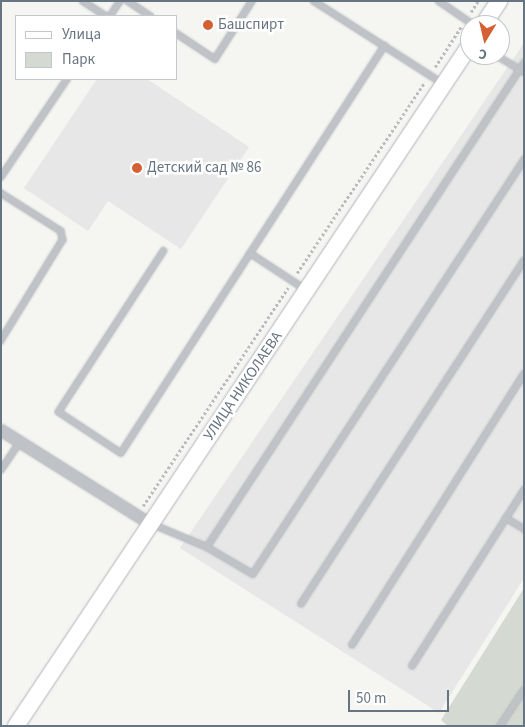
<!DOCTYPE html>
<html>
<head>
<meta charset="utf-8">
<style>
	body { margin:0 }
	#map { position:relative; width:525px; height:727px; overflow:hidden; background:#f5f5f2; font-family:"Source Sans 3",sans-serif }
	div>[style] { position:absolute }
	.built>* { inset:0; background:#e6e7e6 }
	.green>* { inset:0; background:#d4dad2 }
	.path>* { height:2.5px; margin-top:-1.25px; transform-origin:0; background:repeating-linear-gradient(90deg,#b9bbbe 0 2.5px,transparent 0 5px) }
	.roads { filter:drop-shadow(0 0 1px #b2b6ba) drop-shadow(0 0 1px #b2b6ba) }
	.service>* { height:5.5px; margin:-2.75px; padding:0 2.75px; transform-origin:2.75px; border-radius:2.75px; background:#bfc2c6 }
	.minor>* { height:11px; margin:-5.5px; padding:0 5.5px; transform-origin:5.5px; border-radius:5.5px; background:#bfc2c6 }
	.secondary>* { height:16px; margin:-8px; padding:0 8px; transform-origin:8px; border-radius:8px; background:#fff }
	.dots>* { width:14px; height:14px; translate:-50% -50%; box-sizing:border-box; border:2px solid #fff; border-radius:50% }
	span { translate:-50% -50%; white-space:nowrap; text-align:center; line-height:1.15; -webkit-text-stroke:5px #fff; paint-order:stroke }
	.poi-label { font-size:15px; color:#677481 }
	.left { translate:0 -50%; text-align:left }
	.street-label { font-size:15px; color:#677481 }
	.frame { position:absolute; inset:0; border:2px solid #677481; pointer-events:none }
	.legend { position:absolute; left:15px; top:15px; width:162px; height:65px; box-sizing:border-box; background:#fff; border:1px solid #c2c7cd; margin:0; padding:6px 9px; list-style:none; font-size:15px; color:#677481 }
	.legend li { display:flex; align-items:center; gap:10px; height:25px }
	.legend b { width:25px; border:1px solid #c2c7cd }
	.north { position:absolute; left:460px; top:15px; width:50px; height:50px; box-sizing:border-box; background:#fff; border:1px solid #c2c7cd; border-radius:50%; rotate:189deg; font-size:14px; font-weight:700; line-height:20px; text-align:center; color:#677481 }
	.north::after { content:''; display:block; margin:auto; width:18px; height:22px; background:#d46033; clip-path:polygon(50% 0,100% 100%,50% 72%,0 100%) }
	.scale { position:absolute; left:348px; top:690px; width:101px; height:22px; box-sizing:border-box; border:2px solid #677481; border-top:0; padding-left:6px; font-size:15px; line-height:18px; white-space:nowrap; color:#677481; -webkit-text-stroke:4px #fff; paint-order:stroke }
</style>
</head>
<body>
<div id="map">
	<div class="built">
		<i style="clip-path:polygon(524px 43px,524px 578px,439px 713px,180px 548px)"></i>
		<i style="clip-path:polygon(97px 79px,147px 79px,249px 147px,181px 249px,108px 201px,88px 231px,24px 188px)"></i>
	</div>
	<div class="green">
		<i style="clip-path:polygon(524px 588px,524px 726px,448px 726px,441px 720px)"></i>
	</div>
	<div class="path">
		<i style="left:471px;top:12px;width:13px;rotate:-58deg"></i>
		<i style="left:435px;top:67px;width:48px;rotate:-57deg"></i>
		<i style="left:297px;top:273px;width:230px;rotate:-56.2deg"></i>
		<i style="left:143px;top:506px;width:262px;rotate:-56.4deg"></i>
	</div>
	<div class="roads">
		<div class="service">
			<i style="left:83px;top:1px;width:27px;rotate:33deg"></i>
			<i style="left:128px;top:1px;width:27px;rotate:34deg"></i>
			<i style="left:314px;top:1px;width:152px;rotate:32.6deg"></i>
			<i style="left:439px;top:1px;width:42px;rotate:34.4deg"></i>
			<i style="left:110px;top:16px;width:18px;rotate:-56deg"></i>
			<i style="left:176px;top:33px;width:47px;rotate:33.7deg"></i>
			<i style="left:215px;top:59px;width:69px;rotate:-57.5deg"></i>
			<i style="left:496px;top:55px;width:33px;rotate:31deg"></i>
			<i style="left:1px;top:177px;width:118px;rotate:-56deg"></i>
			<i style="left:1px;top:193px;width:71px;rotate:32.3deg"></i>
			<i style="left:61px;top:231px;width:9px;rotate:77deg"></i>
			<i style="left:63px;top:240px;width:119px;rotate:121.5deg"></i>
			<i style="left:164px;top:251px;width:192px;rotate:123.1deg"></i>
			<i style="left:59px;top:412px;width:74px;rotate:33.5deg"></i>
			<i style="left:121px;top:453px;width:485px;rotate:-57.1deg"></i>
			<i style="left:250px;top:253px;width:66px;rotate:33.2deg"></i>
			<i style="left:1px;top:470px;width:34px;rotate:-56deg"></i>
			<i style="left:506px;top:518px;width:21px;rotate:31deg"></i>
			<i style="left:152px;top:524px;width:60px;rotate:22.7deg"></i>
			<i style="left:207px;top:547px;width:53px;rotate:30.4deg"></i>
			<i style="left:253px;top:574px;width:495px;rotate:-56.8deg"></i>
			<i style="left:207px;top:547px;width:579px;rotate:-56.78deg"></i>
			<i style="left:301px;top:604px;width:409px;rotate:-57deg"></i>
			<i style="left:352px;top:645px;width:321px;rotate:-57.6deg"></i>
			<i style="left:412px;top:666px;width:209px;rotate:-57.5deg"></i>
			<i style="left:500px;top:726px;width:43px;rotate:-56.3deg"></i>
		</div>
		<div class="minor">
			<i style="left:1px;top:430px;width:177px;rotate:32.1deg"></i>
		</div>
		<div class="secondary">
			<i style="left:483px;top:25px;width:29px;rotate:-56deg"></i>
			<i style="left:16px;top:726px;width:818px;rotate:-56.31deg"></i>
		</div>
	</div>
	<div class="dots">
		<i style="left:208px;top:25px;background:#d46033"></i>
		<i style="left:137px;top:168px;background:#d46033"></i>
	</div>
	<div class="poi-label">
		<span class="left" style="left:218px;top:25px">Башспирт</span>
		<span class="left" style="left:147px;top:168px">Детский сад № 86</span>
	</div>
	<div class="street-label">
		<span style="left:243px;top:386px;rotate:-56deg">УЛИЦА НИКОЛАЕВА</span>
	</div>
	<div class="frame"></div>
	<ul class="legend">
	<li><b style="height:6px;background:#fff"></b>Улица</li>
	<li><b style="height:14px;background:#d4dad2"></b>Парк</li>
	</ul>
	<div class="north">С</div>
	<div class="scale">50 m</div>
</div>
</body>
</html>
